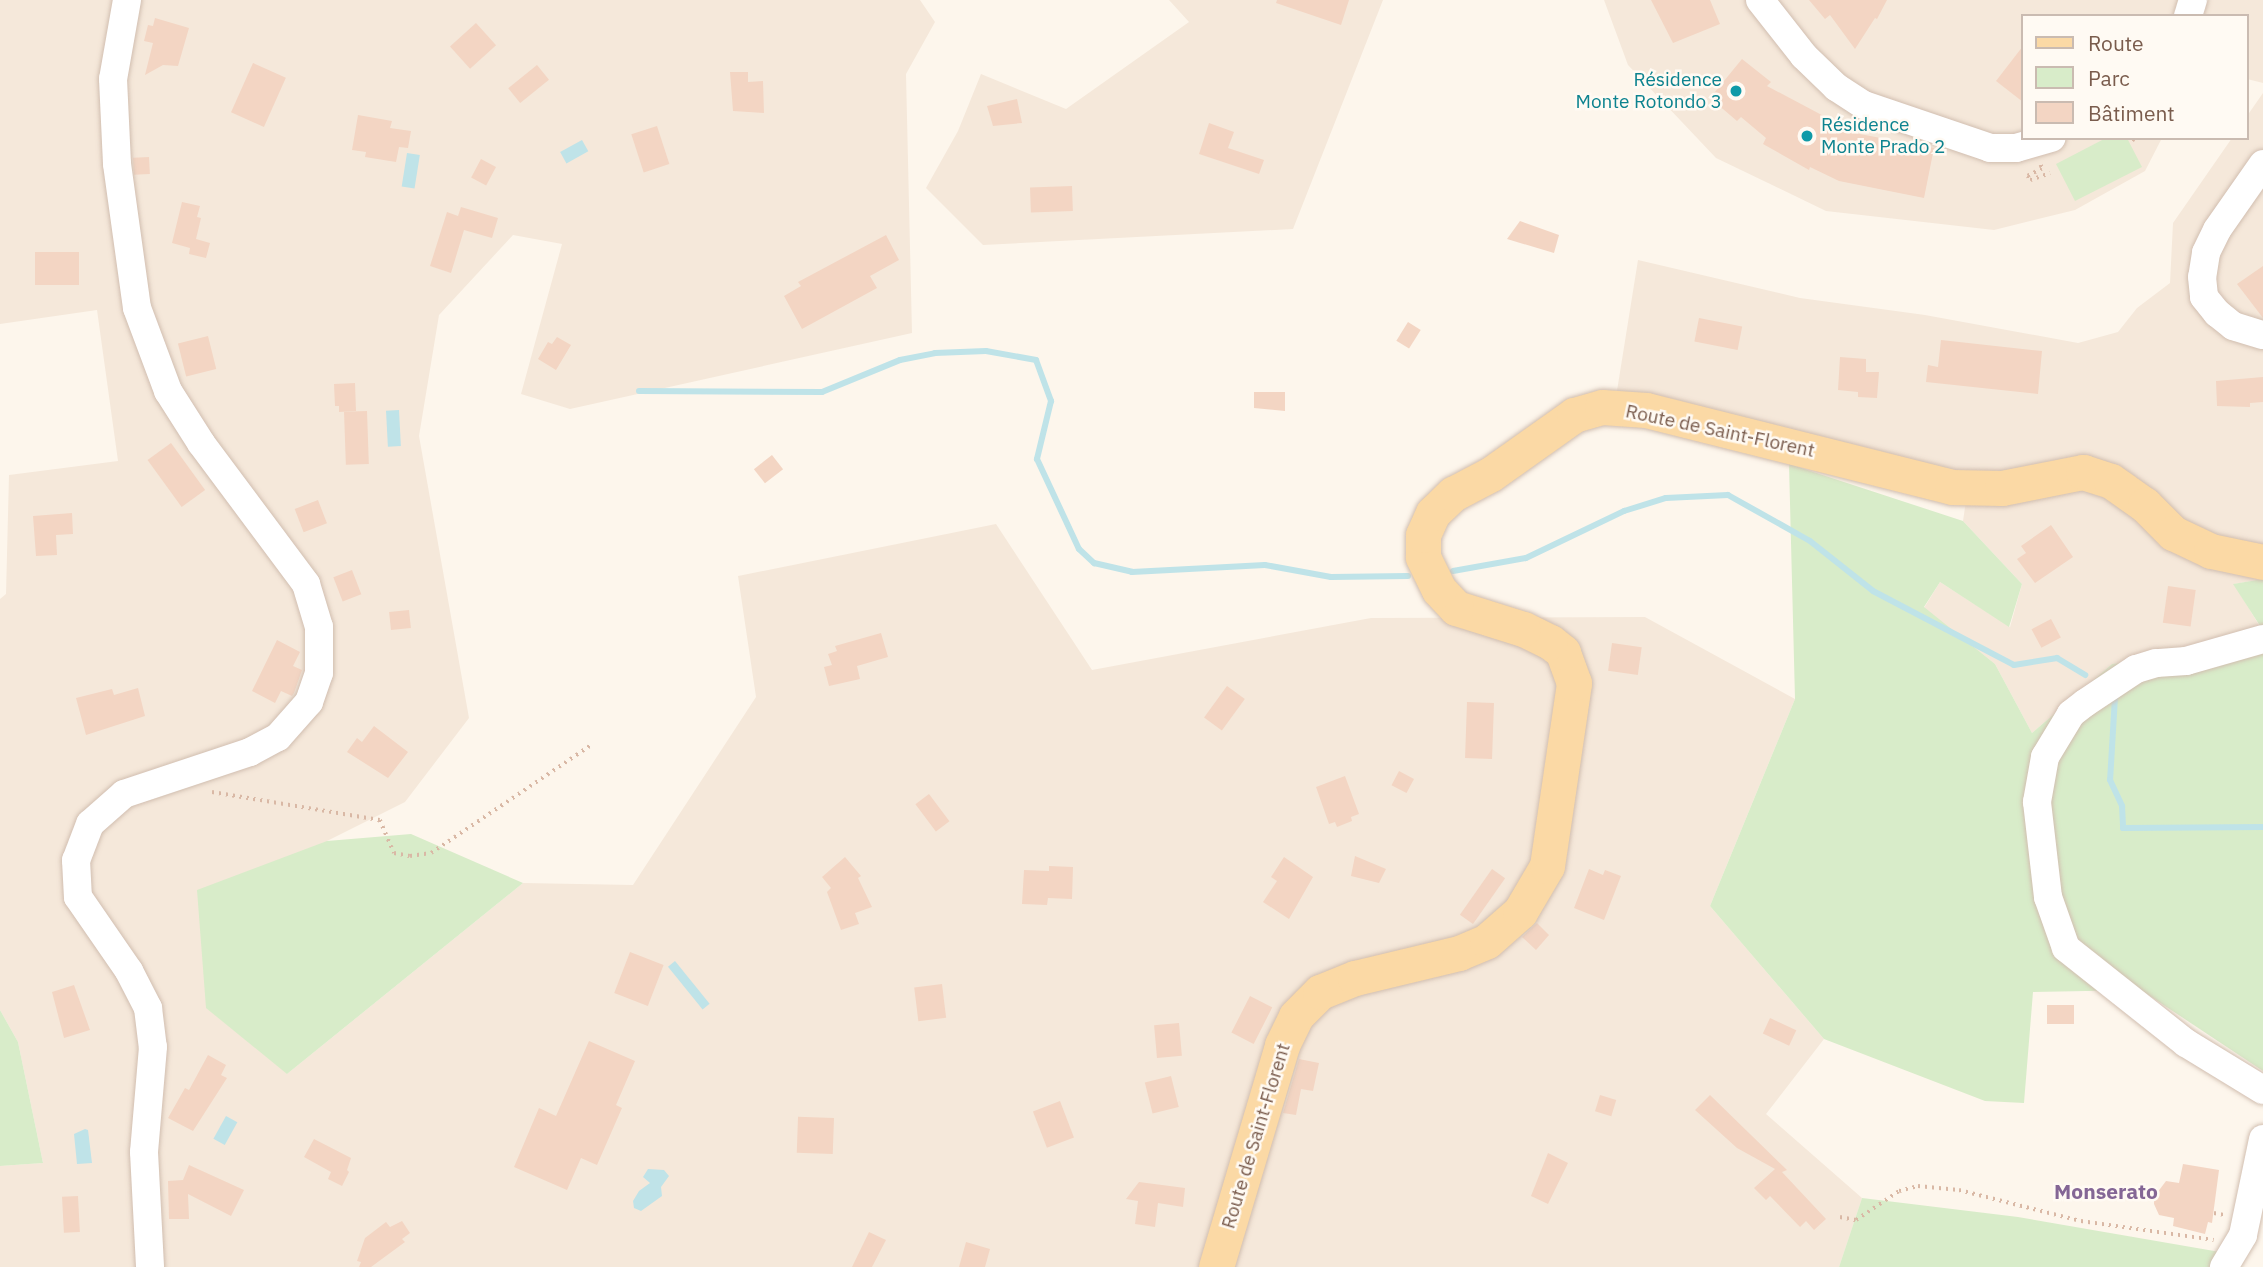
<!DOCTYPE html>
<html>
<head>
<meta charset="utf-8">
<style>
	body { margin:0 }
	#map { position:relative; width:2263px; height:1267px; overflow:hidden; background:#fdf6ec; font-family:"IBM Plex Sans",sans-serif }
	div>[style] { position:absolute }
	.residential>* { inset:0; background:#f5e8da }
	.green>* { inset:0; background:#d8ecc9 }
	.water>* { inset:0; background:#bfe3e8; transform-origin:0 0 }
	.stream>* { height:6px; margin:-3px; padding:0 3px; transform-origin:3px; border-radius:3px; background:#bfe3e8 }
	.building>* { inset:0; background:#f3d5c3; transform-origin:0 0 }
	.path>* { height:3.5px; margin-top:-1.75px; transform-origin:0; background:repeating-linear-gradient(90deg,#d9b8a5 0 2px,transparent 0 7px) }
	.roads { filter:drop-shadow(0 0 2px #d1beb0) drop-shadow(0 0 2px #d1beb0) }
	.minor>* { height:28px; margin:-14px; padding:0 14px; transform-origin:14px; border-radius:14px; background:#fff }
	.major>* { height:35px; margin:-17.5px; padding:0 17.5px; transform-origin:17.5px; border-radius:17.5px; background:#fbd9a5 }
	.dots>* { width:19px; height:19px; translate:-50% -50%; box-sizing:border-box; border:4px solid #fffaf3; border-radius:50% }
	span { translate:-50% -50%; white-space:nowrap; text-align:center; line-height:1.15; -webkit-text-stroke:5px #fffaf3; paint-order:stroke }
	.culture-label { font-size:19px; color:#0d838f }
	.right { translate:-100% -50%; text-align:right }
	.left { translate:0 -50%; text-align:left }
	.street-label { font-size:19px; color:#7a5c4d }
	.neighbourhood-label { font-size:21px; color:#846695; font-weight:700 }
	.legend { position:absolute; left:2021px; top:14px; width:228px; height:126px; box-sizing:border-box; background:#fffaf3; border:2px solid #cabbb1; margin:0; padding:9px 12px; list-style:none; font-size:21px; color:#7a5c4d }
	.legend li { display:flex; align-items:center; gap:14px; height:35px }
	.legend b { width:35px; border:2px solid #cabbb1 }
</style>
</head>
<body>
<div id="map">
	<div class="residential">
		<i style="clip-path:polygon(0 0,920px 0,935px 22px,906px 74px,912px 333px,570px 409px,521px 394px,562px 244px,513px 235px,439px 315px,419px 436px,469px 718px,405px 802px,327px 841px,287px 1074px,523px 883px,633px 885px,756px 697px,738px 576px,996px 524px,1092px 670px,1371px 618px,1645px 617px,1795px 699px,1710px 906px,1824px 1039px,1766px 1114px,1862px 1198px,1839px 1267px,0 1267px,0 1166px,43px 1163px,18px 1042px,0 1010px,0 599px,6px 594px,9px 475px,118px 461px,97px 310px,0 324px)"></i>
		<i style="clip-path:polygon(1169px 0,1383px 0,1293px 229px,983px 245px,926px 188px,958px 131px,981px 74px,1066px 109px,1189px 22px)"></i>
		<i style="clip-path:polygon(1604px 0,2263px 0,2263px 83px,2247px 79px,2247px 16px,2023px 16px,2023px 138px,2162px 138px,2145px 171px,2075px 210px,1994px 230px,1826px 211px,1716px 158px,1628px 65px)"></i>
		<i style="clip-path:polygon(2263px 93px,2263px 579px,2234px 584px,2262px 630px,2186px 654px,2112px 664px,2032px 733px,1995px 664px,1924px 608px,1940px 582px,2010px 627px,2022px 584px,1963px 521px,1970px 474px,1616px 397px,1638px 260px,1800px 298px,1925px 315px,2078px 343px,2118px 332px,2137px 308px,2170px 283px,2173px 223px,2232px 138px,2247px 138px,2247px 116px)"></i>
	</div>
	<div class="green">
		<i style="clip-path:polygon(2106px 138px,2127px 138px,2142px 167px,2075px 201px,2056px 164px)"></i>
		<i style="clip-path:polygon(1789px 464px,1963px 521px,2022px 584px,2009px 627px,1940px 582px,1924px 607px,1995px 664px,2032px 733px,2112px 664px,2186px 654px,2262px 629px,2233px 584px,2263px 579px,2263px 1071px,2141px 990px,2033px 992px,2024px 1103px,1985px 1101px,1824px 1039px,1710px 906px,1795px 699px)"></i>
		<i style="clip-path:polygon(411px 834px,523px 883px,287px 1074px,206px 1008px,197px 890px,327px 841px)"></i>
		<i style="clip-path:polygon(0 1010px,18px 1042px,43px 1163px,0 1166px)"></i>
		<i style="clip-path:polygon(1862px 1198px,2018px 1217px,2220px 1252px,2209px 1267px,1839px 1267px)"></i>
	</div>
	<div class="water">
		<i style="left:582px;top:140px;width:13px;height:25px;rotate:61deg"></i>
		<i style="left:407px;top:153px;width:13px;height:34px;rotate:9deg"></i>
		<i style="left:399px;top:410px;width:36px;height:13px;rotate:87deg"></i>
		<i style="left:675px;top:961px;width:55px;height:9px;rotate:51deg"></i>
		<i style="left:226px;top:1116px;width:13px;height:26px;rotate:29deg"></i>
		<i style="clip-path:polygon(85px 1129px,88px 1130px,92px 1163px,77px 1164px,74px 1134px)"></i>
		<i style="clip-path:polygon(648px 1169px,664px 1170px,669px 1176px,661px 1187px,662px 1196px,641px 1211px,634px 1208px,633px 1201px,639px 1191px,650px 1183px,643px 1177px)"></i>
	</div>
	<div class="stream">
		<i style="left:639px;top:391px;width:183px;rotate:0.3deg"></i>
		<i style="left:822px;top:392px;width:84px;rotate:-22.3deg"></i>
		<i style="left:900px;top:360px;width:36px;rotate:-11deg"></i>
		<i style="left:935px;top:353px;width:51px;rotate:-2.2deg"></i>
		<i style="left:986px;top:351px;width:51px;rotate:10.2deg"></i>
		<i style="left:1036px;top:360px;width:44px;rotate:69.9deg"></i>
		<i style="left:1051px;top:401px;width:60px;rotate:103.6deg"></i>
		<i style="left:1037px;top:459px;width:99px;rotate:65deg"></i>
		<i style="left:1079px;top:549px;width:21px;rotate:43deg"></i>
		<i style="left:1094px;top:563px;width:39px;rotate:13deg"></i>
		<i style="left:1132px;top:572px;width:133px;rotate:-3deg"></i>
		<i style="left:1265px;top:565px;width:67px;rotate:10.3deg"></i>
		<i style="left:1331px;top:577px;width:77px;rotate:-0.7deg"></i>
		<i style="left:1453px;top:571px;width:74px;rotate:-10.1deg"></i>
		<i style="left:1526px;top:558px;width:109px;rotate:-25.6deg"></i>
		<i style="left:1624px;top:511px;width:44px;rotate:-17.2deg"></i>
		<i style="left:1666px;top:498px;width:62px;rotate:-2.8deg"></i>
		<i style="left:1728px;top:495px;width:94px;rotate:29.3deg"></i>
		<i style="left:1810px;top:541px;width:80px;rotate:38.4deg"></i>
		<i style="left:1873px;top:591px;width:159px;rotate:27.7deg"></i>
		<i style="left:2014px;top:665px;width:44px;rotate:-9.2deg"></i>
		<i style="left:2057px;top:658px;width:33px;rotate:31deg"></i>
		<i style="left:2115px;top:697px;width:83px;rotate:93.4deg"></i>
		<i style="left:2110px;top:780px;width:29px;rotate:65deg"></i>
		<i style="left:2122px;top:806px;width:22px;rotate:87deg"></i>
		<i style="left:2123px;top:828px;width:140px;rotate:-0.4deg"></i>
	</div>
	<div class="building">
		<i style="clip-path:polygon(1277px 0,1349px 0,1341px 25px,1276px 3px)"></i>
		<i style="clip-path:polygon(1651px 0,1710px 0,1720px 24px,1673px 43px)"></i>
		<i style="clip-path:polygon(1809px 0,1887px 0,1877px 19px,1875px 18px,1855px 49px,1830px 15px,1825px 19px)"></i>
		<i style="clip-path:polygon(155px 18px,189px 28px,178px 66px,163px 65px,145px 75px,153px 43px,144px 41px,148px 25px,153px 26px)"></i>
		<i style="left:476px;top:23px;width:30px;height:35px;rotate:48deg"></i>
		<i style="clip-path:polygon(2023px 46px,2023px 102px,1996px 81px)"></i>
		<i style="clip-path:polygon(1742px 59px,1771px 82px,1767px 86px,1850px 130px,1849px 132px,1934px 148px,1924px 198px,1839px 181px,1810px 167px,1809px 170px,1763px 144px,1766px 138px,1741px 117px,1737px 121px,1710px 98px)"></i>
		<i style="left:253px;top:63px;width:36px;height:54px;rotate:24deg"></i>
		<i style="left:537px;top:65px;width:19px;height:37px;rotate:51deg"></i>
		<i style="clip-path:polygon(730px 72px,748px 72px,748px 82px,763px 81px,764px 113px,733px 111px)"></i>
		<i style="clip-path:polygon(1017px 99px,1022px 123px,993px 126px,987px 106px)"></i>
		<i style="clip-path:polygon(358px 115px,392px 121px,390px 128px,411px 131px,408px 148px,399px 147px,396px 162px,365px 157px,366px 152px,352px 150px)"></i>
		<i style="clip-path:polygon(1209px 123px,1234px 132px,1228px 148px,1264px 160px,1259px 174px,1199px 154px)"></i>
		<i style="left:657px;top:126px;width:40px;height:27px;rotate:72deg"></i>
		<i style="left:149px;top:157px;width:17px;height:16px;rotate:87deg"></i>
		<i style="left:481px;top:159px;width:17px;height:21px;rotate:28deg"></i>
		<i style="left:1072px;top:186px;width:25px;height:42px;rotate:88deg"></i>
		<i style="clip-path:polygon(182px 202px,200px 206px,197px 217px,201px 218px,196px 239px,210px 243px,206px 258px,189px 254px,190px 248px,172px 243px)"></i>
		<i style="clip-path:polygon(461px 207px,498px 218px,492px 238px,464px 230px,451px 273px,430px 266px,447px 212px,458px 216px)"></i>
		<i style="clip-path:polygon(1520px 221px,1559px 235px,1554px 253px,1507px 239px)"></i>
		<i style="clip-path:polygon(886px 235px,899px 260px,870px 276px,877px 288px,802px 329px,784px 296px,801px 286px,798px 282px)"></i>
		<i style="left:35px;top:252px;width:44px;height:33px"></i>
		<i style="clip-path:polygon(2263px 266px,2263px 318px,2237px 284px)"></i>
		<i style="left:1699px;top:318px;width:44px;height:24px;rotate:11deg"></i>
		<i style="left:1408px;top:322px;width:15px;height:22px;rotate:32deg"></i>
		<i style="left:208px;top:336px;width:34px;height:31px;rotate:76deg"></i>
		<i style="clip-path:polygon(557px 337px,571px 345px,556px 370px,538px 359px,548px 342px,552px 344px)"></i>
		<i style="clip-path:polygon(1941px 340px,2042px 351px,2038px 394px,1926px 382px,1928px 365px,1938px 367px)"></i>
		<i style="clip-path:polygon(1840px 357px,1866px 359px,1866px 372px,1879px 372px,1877px 398px,1858px 397px,1858px 392px,1838px 390px)"></i>
		<i style="clip-path:polygon(2263px 377px,2263px 402px,2250px 403px,2250px 407px,2217px 406px,2216px 381px)"></i>
		<i style="clip-path:polygon(355px 383px,356px 411px,339px 412px,339px 406px,335px 406px,334px 384px)"></i>
		<i style="clip-path:polygon(1254px 392px,1285px 392px,1285px 411px,1254px 408px)"></i>
		<i style="left:367px;top:411px;width:53px;height:23px;rotate:88deg"></i>
		<i style="left:171px;top:443px;width:58px;height:29px;rotate:54deg"></i>
		<i style="left:772px;top:455px;width:18px;height:23px;rotate:52deg"></i>
		<i style="left:318px;top:500px;width:25px;height:25px;rotate:69deg"></i>
		<i style="clip-path:polygon(72px 513px,73px 534px,56px 535px,57px 555px,36px 556px,33px 516px)"></i>
		<i style="clip-path:polygon(2051px 525px,2073px 557px,2035px 583px,2017px 559px,2026px 553px,2021px 546px)"></i>
		<i style="left:352px;top:570px;width:26px;height:20px;rotate:69deg"></i>
		<i style="left:2168px;top:586px;width:28px;height:37px;rotate:8deg"></i>
		<i style="left:409px;top:610px;width:18px;height:20px;rotate:84deg"></i>
		<i style="left:2051px;top:619px;width:21px;height:22px;rotate:62deg"></i>
		<i style="clip-path:polygon(881px 633px,888px 657px,857px 666px,860px 679px,829px 686px,824px 667px,832px 665px,828px 654px,837px 651px,835px 646px)"></i>
		<i style="clip-path:polygon(277px 640px,300px 652px,293px 666px,302px 670px,294px 693px,292px 696px,281px 691px,275px 703px,252px 691px)"></i>
		<i style="left:1612px;top:643px;width:30px;height:28px;rotate:8deg"></i>
		<i style="left:1227px;top:686px;width:22px;height:39px;rotate:36deg"></i>
		<i style="clip-path:polygon(138px 688px,145px 716px,86px 735px,76px 698px,112px 689px,114px 695px)"></i>
		<i style="left:1467px;top:702px;width:27px;height:56px;rotate:2deg"></i>
		<i style="clip-path:polygon(374px 726px,408px 752px,388px 778px,347px 752px,357px 738px,362px 742px)"></i>
		<i style="left:1399px;top:771px;width:17px;height:16px;rotate:28deg"></i>
		<i style="clip-path:polygon(1345px 776px,1359px 814px,1351px 817px,1352px 821px,1337px 827px,1335px 822px,1329px 824px,1316px 787px)"></i>
		<i style="left:929px;top:794px;width:34px;height:17px;rotate:53deg"></i>
		<i style="clip-path:polygon(1355px 856px,1386px 869px,1379px 883px,1351px 876px)"></i>
		<i style="clip-path:polygon(845px 857px,861px 876px,858px 878px,872px 907px,855px 913px,859px 924px,841px 930px,827px 892px,831px 888px,822px 877px)"></i>
		<i style="clip-path:polygon(1284px 857px,1313px 877px,1289px 919px,1263px 902px,1277px 881px,1271px 877px)"></i>
		<i style="clip-path:polygon(1049px 866px,1073px 867px,1072px 899px,1048px 898px,1047px 905px,1022px 904px,1024px 870px,1049px 871px)"></i>
		<i style="left:1492px;top:869px;width:16px;height:56px;rotate:35deg"></i>
		<i style="clip-path:polygon(1589px 869px,1603px 875px,1605px 870px,1621px 876px,1604px 920px,1574px 908px)"></i>
		<i style="clip-path:polygon(1537px 923px,1549px 935px,1536px 950px,1522px 937px)"></i>
		<i style="left:630px;top:952px;width:36px;height:44px;rotate:21deg"></i>
		<i style="left:942px;top:984px;width:34px;height:28px;rotate:83deg"></i>
		<i style="clip-path:polygon(74px 985px,90px 1030px,64px 1038px,52px 992px)"></i>
		<i style="left:1250px;top:996px;width:25px;height:41px;rotate:27deg"></i>
		<i style="left:2047px;top:1005px;width:27px;height:19px"></i>
		<i style="left:1770px;top:1018px;width:29px;height:17px;rotate:25deg"></i>
		<i style="left:1179px;top:1023px;width:33px;height:25px;rotate:85deg"></i>
		<i style="clip-path:polygon(589px 1041px,635px 1061px,616px 1105px,622px 1108px,597px 1165px,581px 1158px,567px 1190px,514px 1167px,539px 1108px,556px 1116px)"></i>
		<i style="clip-path:polygon(208px 1055px,226px 1065px,221px 1075px,227px 1078px,193px 1131px,168px 1118px,185px 1088px,189px 1090px)"></i>
		<i style="clip-path:polygon(1299px 1059px,1319px 1063px,1313px 1091px,1301px 1089px,1296px 1115px,1283px 1113px)"></i>
		<i style="left:1171px;top:1076px;width:32px;height:27px;rotate:76deg"></i>
		<i style="left:1600px;top:1095px;width:17px;height:17px;rotate:17deg"></i>
		<i style="clip-path:polygon(1710px 1095px,1787px 1170px,1782px 1172px,1826px 1219px,1814px 1230px,1806px 1221px,1800px 1227px,1770px 1196px,1766px 1200px,1754px 1188px,1775px 1169px,1737px 1148px,1695px 1110px)"></i>
		<i style="left:1060px;top:1101px;width:39px;height:29px;rotate:69deg"></i>
		<i style="left:834px;top:1118px;width:36px;height:36px;rotate:92deg"></i>
		<i style="clip-path:polygon(314px 1139px,351px 1158px,347px 1170px,349px 1172px,342px 1186px,328px 1179px,331px 1172px,304px 1157px)"></i>
		<i style="clip-path:polygon(1548px 1153px,1568px 1163px,1548px 1204px,1531px 1196px)"></i>
		<i style="clip-path:polygon(2183px 1164px,2219px 1170px,2212px 1223px,2208px 1222px,2205px 1234px,2173px 1226px,2174px 1218px,2159px 1215px,2154px 1204px,2154px 1197px,2166px 1181px,2179px 1183px)"></i>
		<i style="clip-path:polygon(189px 1165px,244px 1190px,231px 1216px,188px 1194px,189px 1219px,169px 1219px,168px 1181px,183px 1180px)"></i>
		<i style="clip-path:polygon(1139px 1182px,1185px 1188px,1183px 1207px,1158px 1203px,1155px 1227px,1135px 1224px,1138px 1201px,1126px 1199px)"></i>
		<i style="left:78px;top:1196px;width:36px;height:16px;rotate:87deg"></i>
		<i style="clip-path:polygon(402px 1221px,410px 1233px,402px 1239px,405px 1242px,371px 1267px,359px 1267px,361px 1262px,357px 1261px,365px 1238px,386px 1222px,390px 1227px)"></i>
		<i style="clip-path:polygon(869px 1232px,886px 1240px,872px 1267px,852px 1267px)"></i>
		<i style="clip-path:polygon(966px 1242px,990px 1249px,985px 1267px,959px 1267px)"></i>
	</div>
	<div class="path">
		<i style="left:2132px;top:141px;width:4px;rotate:-56deg"></i>
		<i style="left:2041px;top:165px;width:4px;rotate:76deg"></i>
		<i style="left:2042px;top:169px;width:16px;rotate:153deg"></i>
		<i style="left:2028px;top:176px;width:4px;rotate:63deg"></i>
		<i style="left:2030px;top:180px;width:21px;rotate:-19deg"></i>
		<i style="left:212px;top:792px;width:170px;rotate:9.5deg"></i>
		<i style="left:380px;top:820px;width:36px;rotate:67deg"></i>
		<i style="left:394px;top:853px;width:16px;rotate:11deg"></i>
		<i style="left:410px;top:856px;width:21px;rotate:-8deg"></i>
		<i style="left:431px;top:853px;width:193px;rotate:-34deg"></i>
		<i style="left:2214px;top:1213px;width:10px;rotate:11deg"></i>
		<i style="left:1840px;top:1217px;width:16px;rotate:11deg"></i>
		<i style="left:1856px;top:1220px;width:52px;rotate:-34deg"></i>
		<i style="left:1899px;top:1191px;width:20px;rotate:-15deg"></i>
		<i style="left:1918px;top:1186px;width:41px;rotate:5.6deg"></i>
		<i style="left:1959px;top:1190px;width:126px;rotate:14.3deg"></i>
		<i style="left:2081px;top:1221px;width:134px;rotate:8.1deg"></i>
	</div>
	<div class="roads">
		<div class="minor">
			<i style="left:127px;top:0;width:80px;rotate:100deg"></i>
			<i style="left:113px;top:79px;width:85px;rotate:87.3deg"></i>
			<i style="left:117px;top:164px;width:145px;rotate:82.1deg"></i>
			<i style="left:137px;top:308px;width:89px;rotate:69.5deg"></i>
			<i style="left:168px;top:391px;width:62px;rotate:57.6deg"></i>
			<i style="left:201px;top:443px;width:176px;rotate:53.3deg"></i>
			<i style="left:306px;top:584px;width:45px;rotate:73.2deg"></i>
			<i style="left:319px;top:627px;width:46px;rotate:90deg"></i>
			<i style="left:319px;top:673px;width:31px;rotate:109deg"></i>
			<i style="left:309px;top:702px;width:47px;rotate:131.5deg"></i>
			<i style="left:278px;top:737px;width:32px;rotate:152deg"></i>
			<i style="left:250px;top:752px;width:133px;rotate:161.6deg"></i>
			<i style="left:124px;top:794px;width:45px;rotate:138.6deg"></i>
			<i style="left:90px;top:824px;width:39px;rotate:111deg"></i>
			<i style="left:76px;top:860px;width:37px;rotate:87deg"></i>
			<i style="left:78px;top:897px;width:90px;rotate:55.4deg"></i>
			<i style="left:129px;top:971px;width:42px;rotate:62.8deg"></i>
			<i style="left:148px;top:1008px;width:39px;rotate:83deg"></i>
			<i style="left:153px;top:1047px;width:105px;rotate:94.9deg"></i>
			<i style="left:144px;top:1152px;width:115px;rotate:87deg"></i>
			<i style="left:1760px;top:0;width:71px;rotate:51.8deg"></i>
			<i style="left:1804px;top:56px;width:45px;rotate:44.1deg"></i>
			<i style="left:1836px;top:87px;width:33px;rotate:33deg"></i>
			<i style="left:1864px;top:105px;width:133px;rotate:18.8deg"></i>
			<i style="left:1990px;top:148px;width:26px"></i>
			<i style="left:2016px;top:148px;width:37px;rotate:-16deg"></i>
			<i style="left:2188px;top:16px;width:17px;rotate:-73deg"></i>
			<i style="left:2263px;top:164px;width:80px;rotate:124.9deg"></i>
			<i style="left:2217px;top:230px;width:25px;rotate:116deg"></i>
			<i style="left:2206px;top:253px;width:24px;rotate:99deg"></i>
			<i style="left:2202px;top:277px;width:20px;rotate:84deg"></i>
			<i style="left:2204px;top:297px;width:21px;rotate:51deg"></i>
			<i style="left:2217px;top:313px;width:21px;rotate:39deg"></i>
			<i style="left:2233px;top:326px;width:31px;rotate:17deg"></i>
			<i style="left:2263px;top:639px;width:80px;rotate:164.1deg"></i>
			<i style="left:2186px;top:661px;width:30px;rotate:176deg"></i>
			<i style="left:2156px;top:663px;width:21px;rotate:163deg"></i>
			<i style="left:2136px;top:669px;width:61px;rotate:146.3deg"></i>
			<i style="left:2085px;top:703px;width:18px;rotate:142deg"></i>
			<i style="left:2071px;top:714px;width:50px;rotate:121.2deg"></i>
			<i style="left:2045px;top:757px;width:46px;rotate:100.1deg"></i>
			<i style="left:2037px;top:802px;width:96px;rotate:83.4deg"></i>
			<i style="left:2048px;top:897px;width:54px;rotate:70.6deg"></i>
			<i style="left:2066px;top:948px;width:153px;rotate:38.4deg"></i>
			<i style="left:2186px;top:1043px;width:90px;rotate:31.4deg"></i>
			<i style="left:2224px;top:1267px;width:37px;rotate:-59deg"></i>
			<i style="left:2243px;top:1235px;width:98px;rotate:-78.2deg"></i>
		</div>
		<div class="major">
			<i style="left:1216px;top:1267px;width:232px;rotate:-73.4deg"></i>
			<i style="left:1282px;top:1045px;width:32px;rotate:-64deg"></i>
			<i style="left:1296px;top:1016px;width:34px;rotate:-45deg"></i>
			<i style="left:1320px;top:992px;width:38px;rotate:-22deg"></i>
			<i style="left:1355px;top:978px;width:107px;rotate:-13.5deg"></i>
			<i style="left:1459px;top:953px;width:30px;rotate:-23deg"></i>
			<i style="left:1487px;top:941px;width:44px;rotate:-41.3deg"></i>
			<i style="left:1520px;top:912px;width:53px;rotate:-59.6deg"></i>
			<i style="left:1547px;top:866px;width:185px;rotate:-81.6deg"></i>
			<i style="left:1574px;top:683px;width:33px;rotate:-110deg"></i>
			<i style="left:1563px;top:652px;width:16px;rotate:-142deg"></i>
			<i style="left:1550px;top:642px;width:30px;rotate:-154deg"></i>
			<i style="left:1523px;top:629px;width:70px;rotate:-162.6deg"></i>
			<i style="left:1456px;top:608px;width:25px;rotate:-133deg"></i>
			<i style="left:1439px;top:590px;width:37px;rotate:-116deg"></i>
			<i style="left:1423px;top:557px;width:22px;rotate:-90deg"></i>
			<i style="left:1423px;top:535px;width:24px;rotate:-66deg"></i>
			<i style="left:1433px;top:513px;width:28px;rotate:-44deg"></i>
			<i style="left:1453px;top:494px;width:43px;rotate:-27.8deg"></i>
			<i style="left:1491px;top:474px;width:102px;rotate:-35.4deg"></i>
			<i style="left:1574px;top:415px;width:29px;rotate:-16deg"></i>
			<i style="left:1602px;top:407px;width:44px;rotate:3.9deg"></i>
			<i style="left:1646px;top:410px;width:316px;rotate:14.1deg"></i>
			<i style="left:1952px;top:487px;width:50px;rotate:1.1deg"></i>
			<i style="left:2002px;top:488px;width:83px;rotate:-11.2deg"></i>
			<i style="left:2083px;top:472px;width:29px;rotate:18deg"></i>
			<i style="left:2111px;top:481px;width:42px;rotate:35.2deg"></i>
			<i style="left:2145px;top:505px;width:40px;rotate:45deg"></i>
			<i style="left:2173px;top:533px;width:42px;rotate:25.3deg"></i>
			<i style="left:2211px;top:551px;width:53px;rotate:11.9deg"></i>
		</div>
	</div>
	<div class="dots">
		<i style="left:1736px;top:91px;background:#0f9aa8"></i>
		<i style="left:1807px;top:136px;background:#0f9aa8"></i>
	</div>
	<div class="culture-label">
		<span class="right" style="left:1722px;top:91px">Résidence<br>Monte Rotondo 3</span>
		<span class="left" style="left:1821px;top:136px">Résidence<br>Monte Prado 2</span>
	</div>
	<div class="street-label">
		<span style="left:1720px;top:431px;rotate:12deg">Route de Saint-Florent</span>
		<span style="left:1256px;top:1136px;rotate:-73deg">Route de Saint-Florent</span>
	</div>
	<div class="neighbourhood-label">
		<span style="left:2106px;top:1191px">Monserato</span>
	</div>
	<ul class="legend">
	<li><b style="height:9px;background:#fbd9a5"></b>Route</li>
	<li><b style="height:19px;background:#d8ecc9"></b>Parc</li>
	<li><b style="height:19px;background:#f3d5c3"></b>Bâtiment</li>
	</ul>
</div>
</body>
</html>
